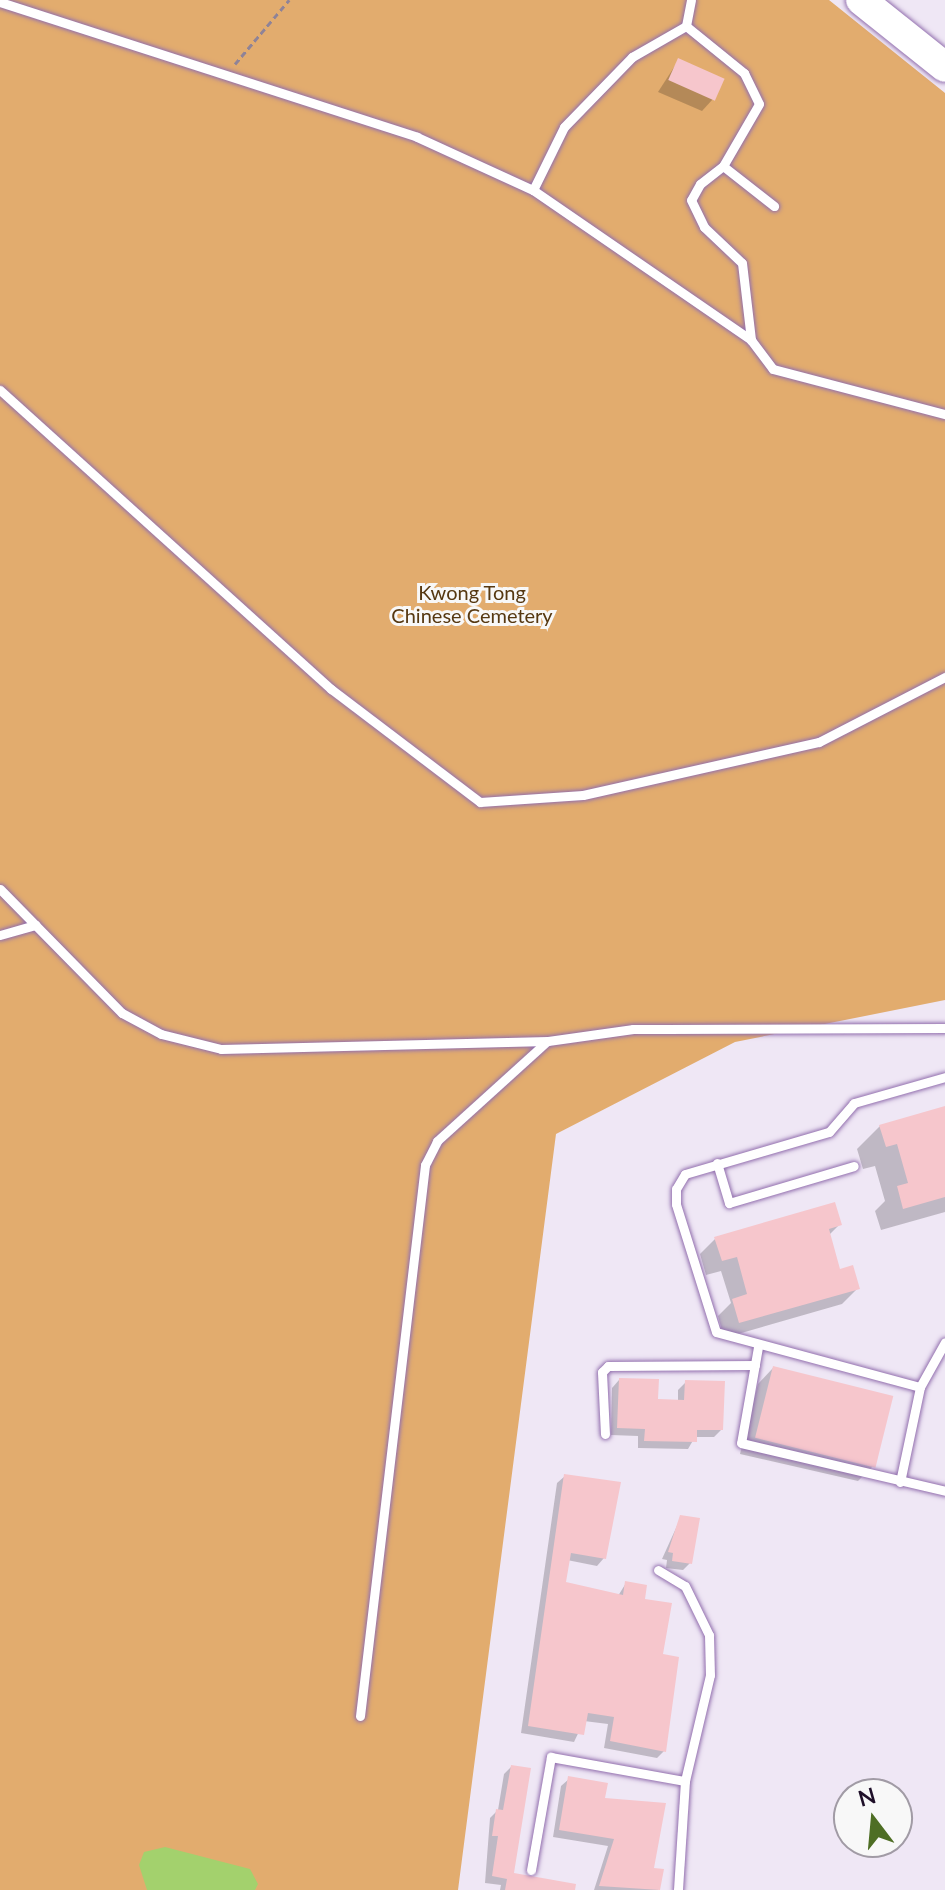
<!DOCTYPE html>
<html>
<head>
<meta charset="utf-8">
<style>
	body { margin:0 }
	#map { position:relative; width:945px; height:1890px; overflow:hidden; background:#efe7f5; font-family:Lato,sans-serif }
	div>[style] { position:absolute }
	.green>* { inset:0; background:#e2ac6e }
	.water>* { inset:0; background:#a3d16d }
	.shadow>* { inset:0; background:#0003 }
	.building>* { inset:0; background:#f6c6cc; transform-origin:0 0 }
	.path>* { height:3px; margin-top:-1.5px; transform-origin:0; background:repeating-linear-gradient(90deg,#8f8397 0 6px,transparent 0 10px) }
	.roads { filter:drop-shadow(0 0 2px #926fae) drop-shadow(0 0 2px #926fae) }
	.lane>* { height:9px; margin:-4.5px; padding:0 4.5px; transform-origin:4.5px; border-radius:4.5px; background:#fff }
	.primary>* { height:30px; margin:-15px; padding:0 15px; transform-origin:15px; border-radius:15px; background:#fff }
	span { translate:-50% -50%; white-space:nowrap; text-align:center; line-height:1.15; -webkit-text-stroke:6px #f8f8f8; paint-order:stroke }
	.park-label { font-size:20px; color:#563811 }
	.north { position:absolute; left:833px; top:1778px; width:80px; height:80px; box-sizing:border-box; background:#f8f8f8; border:2px solid #a19ba5; border-radius:50%; rotate:344deg; font-size:22px; font-weight:700; line-height:32px; text-align:center; color:#1f1029 }
	.north::after { content:''; display:block; margin:auto; width:28px; height:36px; background:#4e6e24; clip-path:polygon(50% 0,100% 100%,50% 72%,0 100%) }
</style>
</head>
<body>
<div id="map">
	<div class="green">
		<i style="clip-path:polygon(0 0,829px 0,945px 93px,945px 1000px,735px 1042px,556px 1134px,458px 1890px,0 1890px)"></i>
	</div>
	<div class="water">
		<i style="clip-path:polygon(165px 1847px,250px 1869px,258px 1884px,255px 1890px,147px 1890px,139px 1865px,144px 1852px)"></i>
	</div>
	<div class="shadow">
		<i style="clip-path:polygon(678px 61px,713px 99px,702px 111px,658px 92px)"></i>
		<i style="clip-path:polygon(945px 1108px,945px 1212px,881px 1230px,875px 1211px,885px 1201px,875px 1166px,863px 1169px,857px 1149px,880px 1126px)"></i>
		<i style="clip-path:polygon(839px 1225px,828px 1236px,838px 1271px,858px 1288px,842px 1304px,724px 1338px,718px 1316px,731px 1303px,721px 1271px,706px 1275px,700px 1254px,716px 1238px)"></i>
		<i style="clip-path:polygon(773px 1368px,873px 1466px,858px 1481px,740px 1454px,758px 1384px)"></i>
		<i style="clip-path:polygon(619px 1380px,656px 1401px,678px 1402px,678px 1390px,686px 1382px,721px 1430px,714px 1437px,695px 1437px,688px 1449px,638px 1448px,638px 1436px,611px 1435px,612px 1388px)"></i>
		<i style="clip-path:polygon(565px 1476px,604px 1558px,597px 1566px,567px 1560px,564px 1583px,618px 1596px,626px 1583px,661px 1656px,664px 1751px,657px 1758px,604px 1748px,608px 1724px,584px 1721px,574px 1742px,521px 1733px,557px 1483px)"></i>
		<i style="clip-path:polygon(681px 1517px,690px 1563px,683px 1570px,666px 1568px,667px 1560px,662px 1559px)"></i>
		<i style="clip-path:polygon(511px 1767px,512px 1874px,562px 1890px,500px 1890px,501px 1885px,485px 1883px,490px 1818px,498px 1810px,504px 1774px)"></i>
		<i style="clip-path:polygon(569px 1779px,603px 1800px,652px 1869px,662px 1871px,658px 1890px,594px 1890px,608px 1846px,553px 1837px,561px 1786px)"></i>
	</div>
	<div class="building">
		<i style="left:678px;top:58px;width:51px;height:24px;rotate:24deg"></i>
		<i style="clip-path:polygon(945px 1106px,945px 1197px,903px 1209px,897px 1186px,908px 1183px,897px 1144px,886px 1147px,879px 1125px)"></i>
		<i style="clip-path:polygon(835px 1202px,842px 1225px,829px 1229px,840px 1269px,853px 1265px,860px 1289px,739px 1323px,732px 1299px,747px 1294px,737px 1257px,722px 1261px,714px 1237px)"></i>
		<i style="left:773px;top:1366px;width:124px;height:74px;rotate:14deg"></i>
		<i style="clip-path:polygon(619px 1378px,659px 1379px,658px 1399px,684px 1400px,685px 1380px,725px 1381px,723px 1430px,697px 1430px,697px 1442px,644px 1441px,645px 1429px,617px 1428px)"></i>
		<i style="clip-path:polygon(564px 1474px,621px 1482px,606px 1559px,571px 1553px,566px 1582px,623px 1595px,625px 1581px,647px 1585px,645px 1599px,672px 1603px,663px 1654px,679px 1657px,666px 1752px,610px 1741px,614px 1717px,588px 1713px,584px 1735px,528px 1726px)"></i>
		<i style="clip-path:polygon(680px 1515px,700px 1518px,692px 1564px,672px 1561px,673px 1553px,668px 1552px)"></i>
		<i style="clip-path:polygon(511px 1765px,531px 1768px,514px 1873px,576px 1884px,575px 1890px,505px 1890px,507px 1879px,492px 1876px,498px 1836px,492px 1836px,496px 1809px,503px 1810px)"></i>
		<i style="clip-path:polygon(568px 1776px,608px 1783px,605px 1798px,666px 1803px,654px 1868px,664px 1869px,660px 1890px,599px 1886px,614px 1839px,559px 1830px)"></i>
	</div>
	<div class="path">
		<i style="left:235px;top:64px;width:84px;rotate:-49.8deg"></i>
	</div>
	<div class="roads">
		<div class="lane">
			<i style="left:691px;top:0;width:26px;rotate:101deg"></i>
			<i style="left:686px;top:26px;width:75px;rotate:39deg"></i>
			<i style="left:744px;top:73px;width:34px;rotate:64deg"></i>
			<i style="left:759px;top:104px;width:72px;rotate:120.1deg"></i>
			<i style="left:723px;top:166px;width:65px;rotate:38.1deg"></i>
			<i style="left:0;top:2px;width:438px;rotate:17.9deg"></i>
			<i style="left:417px;top:137px;width:128px;rotate:24.6deg"></i>
			<i style="left:533px;top:190px;width:265px;rotate:34.5deg"></i>
			<i style="left:751px;top:340px;width:36px;rotate:53deg"></i>
			<i style="left:773px;top:369px;width:178px;rotate:14.7deg"></i>
			<i style="left:723px;top:166px;width:29px;rotate:142deg"></i>
			<i style="left:700px;top:184px;width:18px;rotate:119deg"></i>
			<i style="left:691px;top:200px;width:30px;rotate:64deg"></i>
			<i style="left:704px;top:227px;width:52px;rotate:43.5deg"></i>
			<i style="left:742px;top:263px;width:78px;rotate:83.3deg"></i>
			<i style="left:533px;top:190px;width:70px;rotate:-63.8deg"></i>
			<i style="left:564px;top:127px;width:98px;rotate:-45.8deg"></i>
			<i style="left:632px;top:57px;width:62px;rotate:-29.9deg"></i>
			<i style="left:0;top:390px;width:446px;rotate:42.1deg"></i>
			<i style="left:331px;top:689px;width:187px;rotate:37.2deg"></i>
			<i style="left:480px;top:802px;width:103px;rotate:-3.9deg"></i>
			<i style="left:583px;top:795px;width:242px;rotate:-12.7deg"></i>
			<i style="left:819px;top:742px;width:142px;rotate:-27.3deg"></i>
			<i style="left:0;top:889px;width:174px;rotate:45.5deg"></i>
			<i style="left:122px;top:1013px;width:44px;rotate:28.3deg"></i>
			<i style="left:161px;top:1034px;width:62px;rotate:14deg"></i>
			<i style="left:221px;top:1049px;width:327px;rotate:-1.4deg"></i>
			<i style="left:548px;top:1041px;width:86px;rotate:-8deg"></i>
			<i style="left:633px;top:1029px;width:312px;rotate:-0.2deg"></i>
			<i style="left:0;top:935px;width:37px;rotate:-16deg"></i>
			<i style="left:717px;top:1163px;width:42px;rotate:73.3deg"></i>
			<i style="left:729px;top:1203px;width:130px;rotate:-16.5deg"></i>
			<i style="left:758px;top:1347px;width:97px;rotate:100deg"></i>
			<i style="left:741px;top:1443px;width:210px;rotate:13.2deg"></i>
			<i style="left:920px;top:1387px;width:211px;rotate:-164.9deg"></i>
			<i style="left:716px;top:1332px;width:134px;rotate:-107.4deg"></i>
			<i style="left:676px;top:1204px;width:15px;rotate:-90deg"></i>
			<i style="left:676px;top:1189px;width:17px;rotate:-59deg"></i>
			<i style="left:685px;top:1174px;width:150px;rotate:-16.3deg"></i>
			<i style="left:829px;top:1132px;width:38px;rotate:-49deg"></i>
			<i style="left:854px;top:1103px;width:95px;rotate:-15.9deg"></i>
			<i style="left:605px;top:1434px;width:62px;rotate:-92.8deg"></i>
			<i style="left:602px;top:1372px;width:8px;rotate:-45deg"></i>
			<i style="left:608px;top:1366px;width:147px;rotate:-0.4deg"></i>
			<i style="left:900px;top:1482px;width:97px;rotate:-78.1deg"></i>
			<i style="left:920px;top:1387px;width:51px;rotate:-60.9deg"></i>
			<i style="left:658px;top:1570px;width:31px;rotate:31deg"></i>
			<i style="left:685px;top:1586px;width:55px;rotate:63.9deg"></i>
			<i style="left:709px;top:1635px;width:40px;rotate:88.6deg"></i>
			<i style="left:710px;top:1675px;width:109px;rotate:103.3deg"></i>
			<i style="left:360px;top:1716px;width:555px;rotate:-83.27deg"></i>
			<i style="left:425px;top:1165px;width:27px;rotate:-63deg"></i>
			<i style="left:437px;top:1141px;width:147px;rotate:-42.2deg"></i>
			<i style="left:531px;top:1870px;width:115px;rotate:-80deg"></i>
			<i style="left:551px;top:1757px;width:136px;rotate:10.2deg"></i>
			<i style="left:685px;top:1781px;width:109px;rotate:93.7deg"></i>
		</div>
		<div class="primary">
			<i style="left:861px;top:0;width:107px;rotate:38.6deg"></i>
		</div>
	</div>
	<div class="park-label">
		<span style="left:472px;top:604px">Kwong Tong<br>Chinese Cemetery</span>
	</div>
	<div class="north">N</div>
</div>
</body>
</html>
